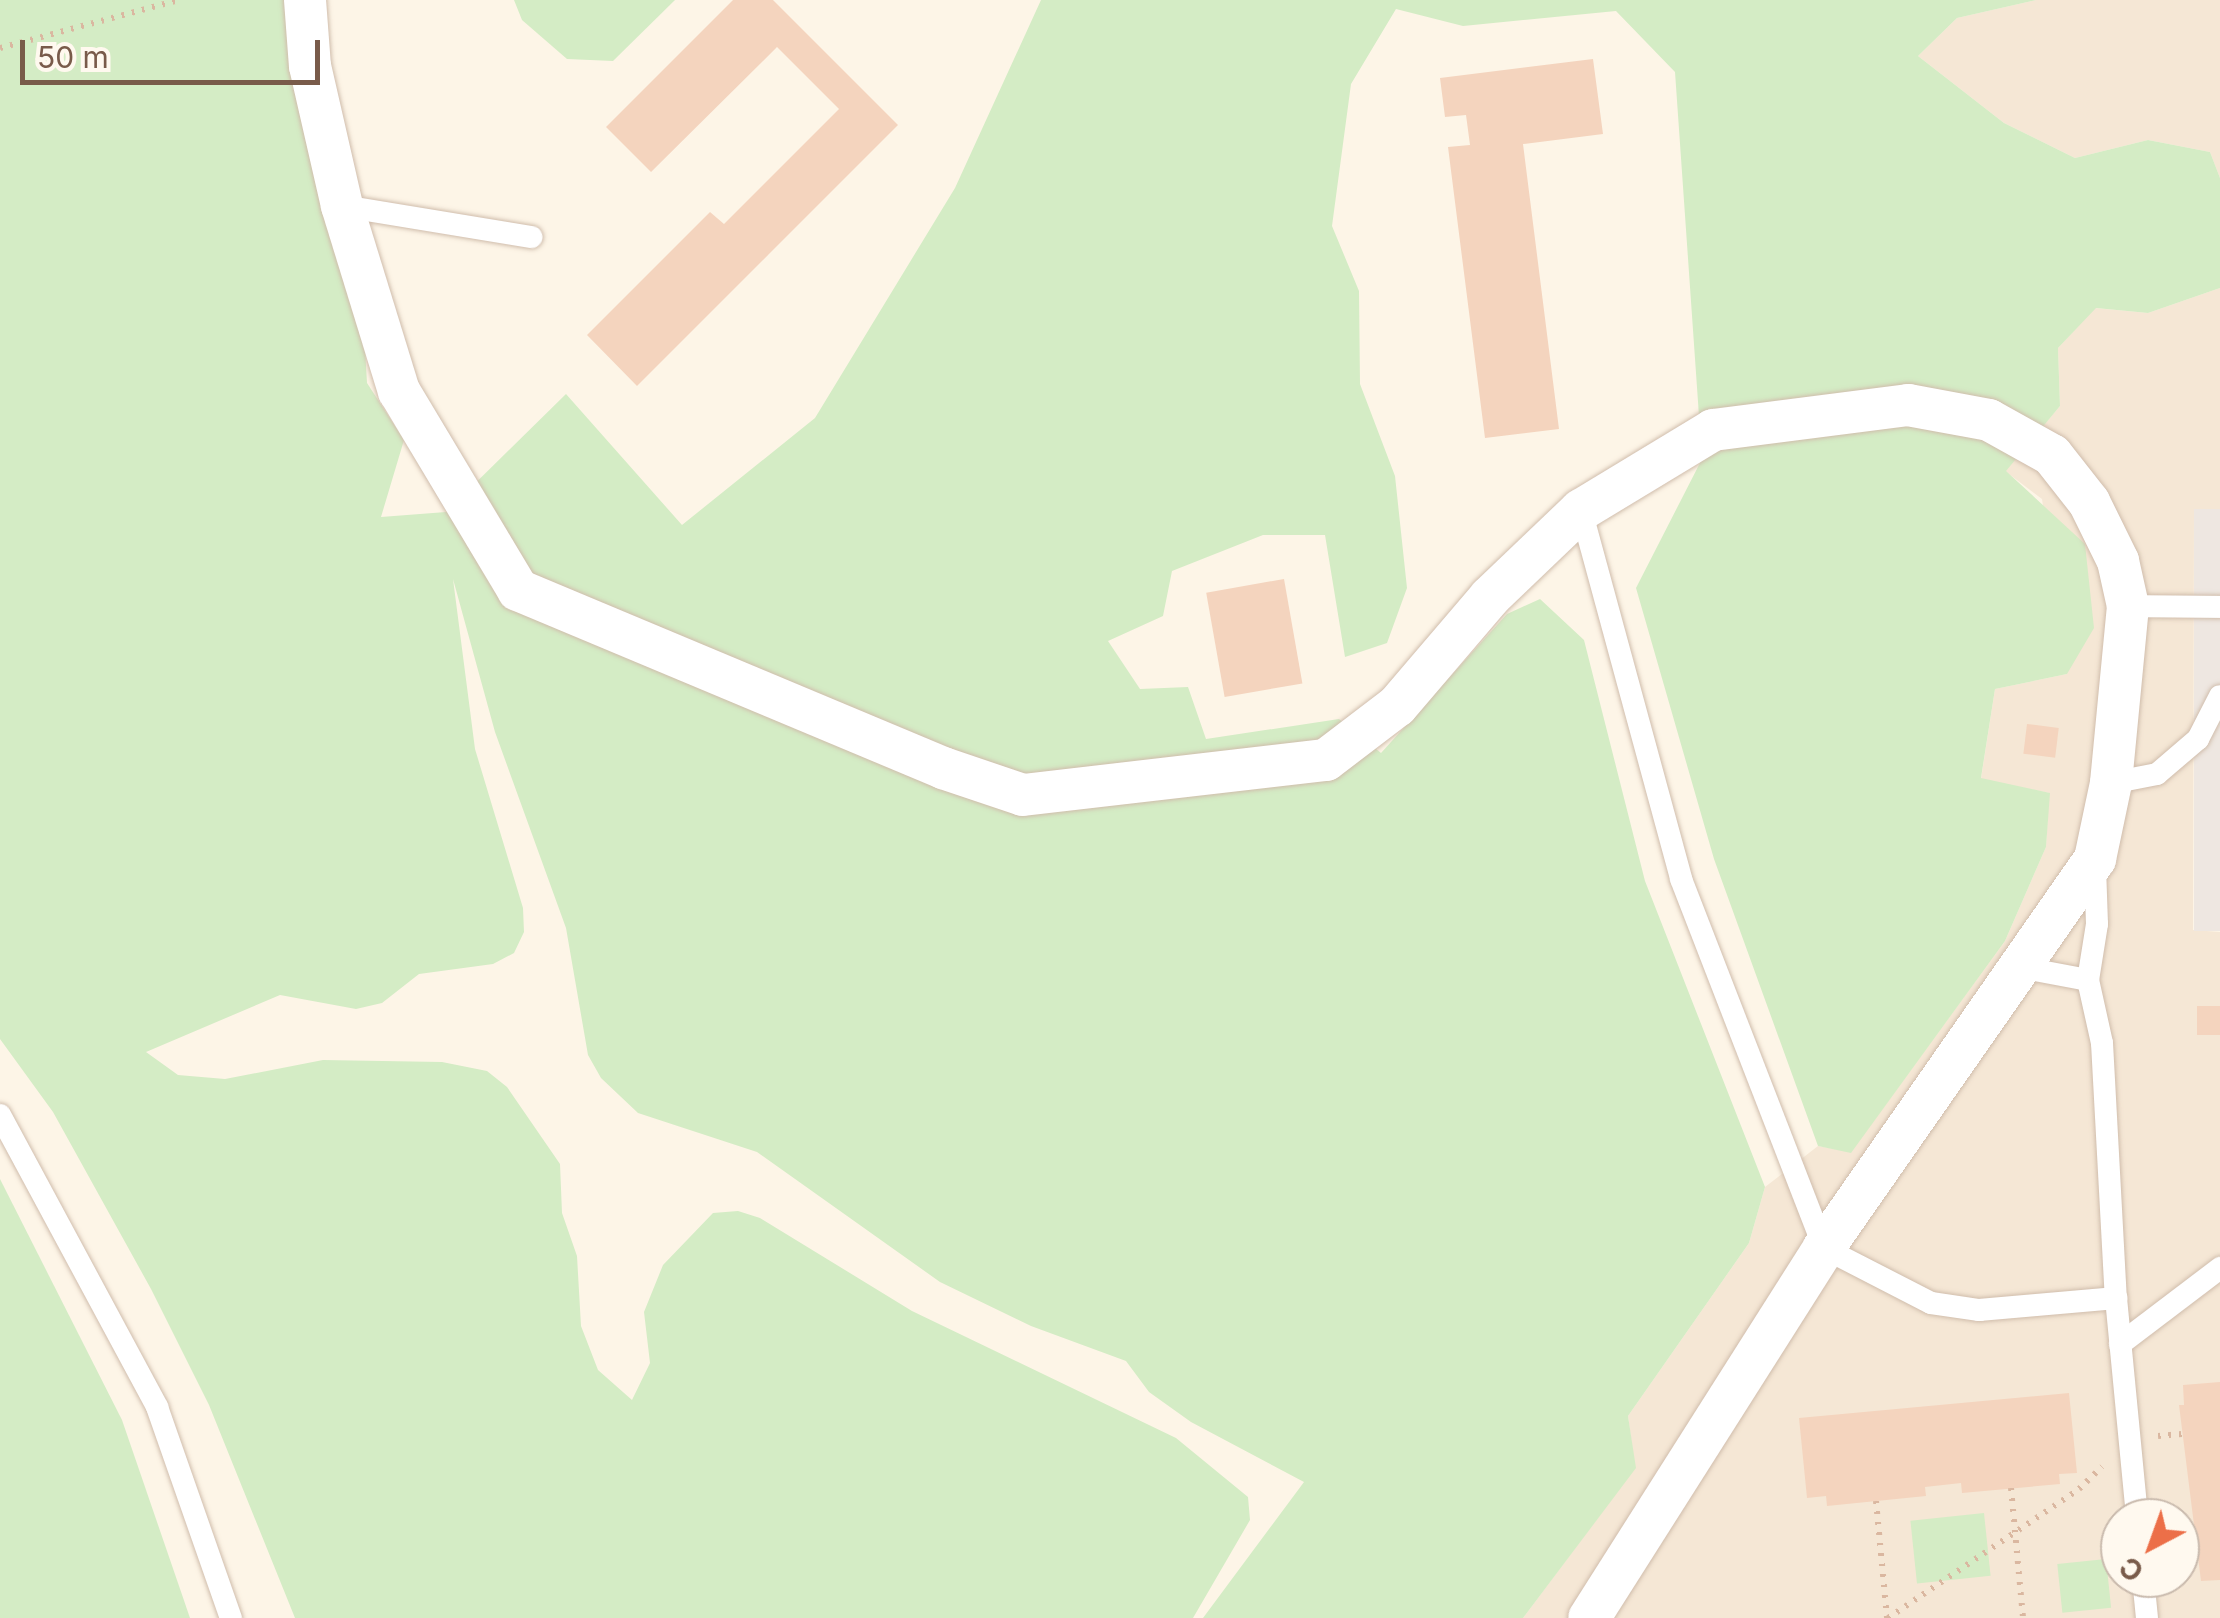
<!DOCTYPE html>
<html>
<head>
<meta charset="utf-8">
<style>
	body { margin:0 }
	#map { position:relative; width:2220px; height:1618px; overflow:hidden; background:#fdf5e7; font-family:Inter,sans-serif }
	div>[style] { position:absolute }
	.residential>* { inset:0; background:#f5e7d5 }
	.industrial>* { inset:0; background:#eee7e1; transform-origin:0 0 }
	.green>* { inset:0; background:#d4ecc5; transform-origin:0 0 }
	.building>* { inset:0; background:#f4d4be; transform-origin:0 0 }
	.path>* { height:6px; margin-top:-3px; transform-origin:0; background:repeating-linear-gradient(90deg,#dab7a0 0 2.5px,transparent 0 10.5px) }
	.roads { filter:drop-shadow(0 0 2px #d0bdac) drop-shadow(0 0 2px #d0bdac) }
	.service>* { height:22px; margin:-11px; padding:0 11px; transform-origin:11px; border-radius:11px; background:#fff }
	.minor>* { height:42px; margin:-21px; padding:0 21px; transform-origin:21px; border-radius:21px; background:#fff }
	span { translate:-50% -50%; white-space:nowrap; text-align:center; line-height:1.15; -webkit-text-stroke:10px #fff9ef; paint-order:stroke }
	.north { position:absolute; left:2100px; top:1498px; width:100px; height:100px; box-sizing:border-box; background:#fff9ef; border:2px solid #c9baad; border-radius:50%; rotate:221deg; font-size:28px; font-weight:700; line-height:40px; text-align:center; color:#795b4a }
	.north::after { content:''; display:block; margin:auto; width:35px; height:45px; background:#ec6f48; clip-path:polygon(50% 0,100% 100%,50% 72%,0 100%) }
	.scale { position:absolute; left:20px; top:40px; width:300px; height:45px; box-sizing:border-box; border:5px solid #795b4a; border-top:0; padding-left:12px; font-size:30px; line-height:35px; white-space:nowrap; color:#795b4a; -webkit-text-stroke:8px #fff9ef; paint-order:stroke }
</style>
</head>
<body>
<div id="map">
	<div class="residential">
		<i style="clip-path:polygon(2036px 0,2220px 0,2220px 178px,2210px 152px,2148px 140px,2075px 158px,2004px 123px,1918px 56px,1957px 18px)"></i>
		<i style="clip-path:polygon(evenodd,2220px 288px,2220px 509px,2194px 509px,2193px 930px,2220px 932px,2220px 1618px,1523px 1618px,1635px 1468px,1628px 1416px,1749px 1243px,1765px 1187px,1818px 1146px,1851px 1152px,2005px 941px,2046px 847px,2049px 793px,1981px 779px,1995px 689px,2067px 674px,2042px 499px,2005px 471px,2060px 406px,2058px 348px,2095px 308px,2148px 313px,2220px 288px,2120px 1518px,2180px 1518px,2180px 1578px,2120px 1578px,2120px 1518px)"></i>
	</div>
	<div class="industrial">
		<i style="left:2194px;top:509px;width:26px;height:422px"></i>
	</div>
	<div class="green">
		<i style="clip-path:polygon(0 0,302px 0,362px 295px,367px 383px,404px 440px,381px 517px,446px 512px,566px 394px,682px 525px,815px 418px,955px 188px,1041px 0,2036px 0,1957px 18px,1918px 56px,2004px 123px,2075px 158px,2148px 140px,2210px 152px,2220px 178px,2220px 288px,2148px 313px,2096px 308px,2058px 348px,2060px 406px,2006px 471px,2085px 544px,2094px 628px,2067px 674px,1995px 689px,1981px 778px,2050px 793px,2046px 847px,2005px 941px,1851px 1153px,1818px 1146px,1714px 859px,1636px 588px,1702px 459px,1675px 72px,1616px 11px,1463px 26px,1396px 9px,1351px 84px,1332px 226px,1359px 291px,1360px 384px,1395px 476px,1407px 588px,1387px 643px,1345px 657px,1325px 535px,1263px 535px,1172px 571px,1163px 616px,1108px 641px,1140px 689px,1188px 687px,1206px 739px,1339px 719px,1381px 753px,1507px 614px,1540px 599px,1584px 640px,1645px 881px,1765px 1187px,1749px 1243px,1628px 1416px,1636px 1468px,1523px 1618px,1203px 1618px,1304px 1482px,1191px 1422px,1149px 1392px,1126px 1361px,1031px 1326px,940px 1282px,757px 1152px,638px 1113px,601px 1078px,588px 1055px,566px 928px,495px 732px,453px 579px,475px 749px,523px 908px,524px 932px,514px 953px,493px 964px,419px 974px,382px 1003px,356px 1009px,280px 995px,146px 1052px,178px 1075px,225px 1079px,323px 1060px,442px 1062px,487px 1071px,507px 1087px,560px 1164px,562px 1213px,577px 1256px,581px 1326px,598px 1370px,632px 1400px,650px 1363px,644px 1312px,663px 1265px,713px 1213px,738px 1211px,760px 1218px,912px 1311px,1176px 1438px,1248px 1497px,1250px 1520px,1193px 1618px,295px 1618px,209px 1405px,151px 1289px,53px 1112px,0 1039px)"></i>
		<i style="clip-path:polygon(514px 0,675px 0,613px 61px,567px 59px,522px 20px)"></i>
		<i style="clip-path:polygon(0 1179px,122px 1420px,190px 1618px,0 1618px)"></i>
		<i style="left:1984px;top:1513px;width:63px;height:74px;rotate:84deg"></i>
		<i style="left:2106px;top:1559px;width:49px;height:49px;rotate:84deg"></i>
	</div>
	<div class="building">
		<i style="clip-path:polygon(733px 0,773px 0,898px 125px,637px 386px,587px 335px,710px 212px,724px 224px,839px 109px,777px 47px,651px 172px,606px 127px)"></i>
		<i style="clip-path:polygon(1593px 59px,1603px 134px,1523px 144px,1559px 429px,1485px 438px,1448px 147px,1470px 145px,1466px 115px,1445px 117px,1440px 78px)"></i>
		<i style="left:1284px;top:579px;width:106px;height:79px;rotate:80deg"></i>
		<i style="left:2027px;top:724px;width:32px;height:30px;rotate:7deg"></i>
		<i style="left:2220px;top:1006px;width:29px;height:23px;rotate:90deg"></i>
		<i style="clip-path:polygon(2220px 1382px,2220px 1580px,2201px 1581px,2179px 1405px,2184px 1405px,2183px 1385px)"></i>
		<i style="clip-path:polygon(2069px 1393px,2077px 1473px,2059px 1474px,2060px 1484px,1962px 1493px,1961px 1483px,1925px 1487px,1926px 1496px,1827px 1506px,1826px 1496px,1807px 1498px,1799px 1418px)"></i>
	</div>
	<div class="path">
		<i style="left:0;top:48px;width:185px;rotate:-15deg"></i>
		<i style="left:2158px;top:1436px;width:24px;rotate:-5deg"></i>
		<i style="left:2011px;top:1488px;width:131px;rotate:84.7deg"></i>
		<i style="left:1876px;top:1501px;width:118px;rotate:84.6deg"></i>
		<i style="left:2180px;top:1534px;width:11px;rotate:-5deg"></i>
		<i style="left:1888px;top:1618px;width:230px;rotate:-34deg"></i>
		<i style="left:2079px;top:1489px;width:32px;rotate:-44deg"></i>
	</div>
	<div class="roads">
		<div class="service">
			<i style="left:342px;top:206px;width:192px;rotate:9.3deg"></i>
			<i style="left:1581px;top:510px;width:382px;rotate:74.8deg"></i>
			<i style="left:1681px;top:879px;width:396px;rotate:68.8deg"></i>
			<i style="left:1824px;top:1248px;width:120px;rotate:27.2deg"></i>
			<i style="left:1931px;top:1303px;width:49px;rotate:8.3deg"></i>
			<i style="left:1979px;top:1310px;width:138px;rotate:-5deg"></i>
			<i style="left:2128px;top:606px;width:92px;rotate:0.6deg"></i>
			<i style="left:2111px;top:783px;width:47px;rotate:-11.1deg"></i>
			<i style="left:2157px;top:774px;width:54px;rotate:-40.5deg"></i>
			<i style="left:2198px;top:739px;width:48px;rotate:-62.9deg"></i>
			<i style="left:2095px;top:867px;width:57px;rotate:88deg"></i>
			<i style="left:2097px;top:924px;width:57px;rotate:99.1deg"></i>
			<i style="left:2088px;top:980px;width:65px;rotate:77.5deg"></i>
			<i style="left:2102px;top:1043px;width:255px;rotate:86.9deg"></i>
			<i style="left:2116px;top:1298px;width:221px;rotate:84.5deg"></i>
			<i style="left:2019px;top:967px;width:70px;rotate:10.7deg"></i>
			<i style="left:0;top:1115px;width:332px;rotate:61.7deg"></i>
			<i style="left:157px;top:1407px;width:224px;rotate:70.7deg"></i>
			<i style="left:2120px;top:1344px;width:126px;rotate:-37.2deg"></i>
			<i style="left:2143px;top:1578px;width:40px;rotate:84.3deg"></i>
		</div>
		<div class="minor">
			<i style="left:305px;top:0;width:66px;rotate:85.7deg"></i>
			<i style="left:310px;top:66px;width:144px;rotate:77.1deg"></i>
			<i style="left:342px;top:206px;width:194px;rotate:72.9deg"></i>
			<i style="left:399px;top:391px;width:232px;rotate:59.1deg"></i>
			<i style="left:518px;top:590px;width:461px;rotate:22.7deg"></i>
			<i style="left:943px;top:768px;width:84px;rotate:18.6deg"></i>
			<i style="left:1023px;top:795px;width:305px;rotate:-6.6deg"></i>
			<i style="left:1326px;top:760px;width:89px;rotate:-37.3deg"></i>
			<i style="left:1397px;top:706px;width:143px;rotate:-49.5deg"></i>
			<i style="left:1490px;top:597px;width:126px;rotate:-43.7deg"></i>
			<i style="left:1581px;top:510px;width:154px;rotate:-31.2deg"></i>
			<i style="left:1713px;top:430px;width:197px;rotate:-7.3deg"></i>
			<i style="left:1908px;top:405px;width:82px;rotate:10.5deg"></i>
			<i style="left:1989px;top:420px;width:72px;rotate:29.1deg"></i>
			<i style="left:2052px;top:455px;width:60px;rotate:51.8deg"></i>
			<i style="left:2089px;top:502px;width:66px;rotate:63.8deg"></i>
			<i style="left:2118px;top:561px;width:46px;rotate:77.5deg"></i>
			<i style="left:2128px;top:606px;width:178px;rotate:95.5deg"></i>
			<i style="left:2111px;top:783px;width:78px;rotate:101.9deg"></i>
			<i style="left:2095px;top:859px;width:474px;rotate:124.9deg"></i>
			<i style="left:1824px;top:1248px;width:438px;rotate:122.4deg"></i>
		</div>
	</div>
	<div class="north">С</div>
	<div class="scale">50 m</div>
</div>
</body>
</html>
